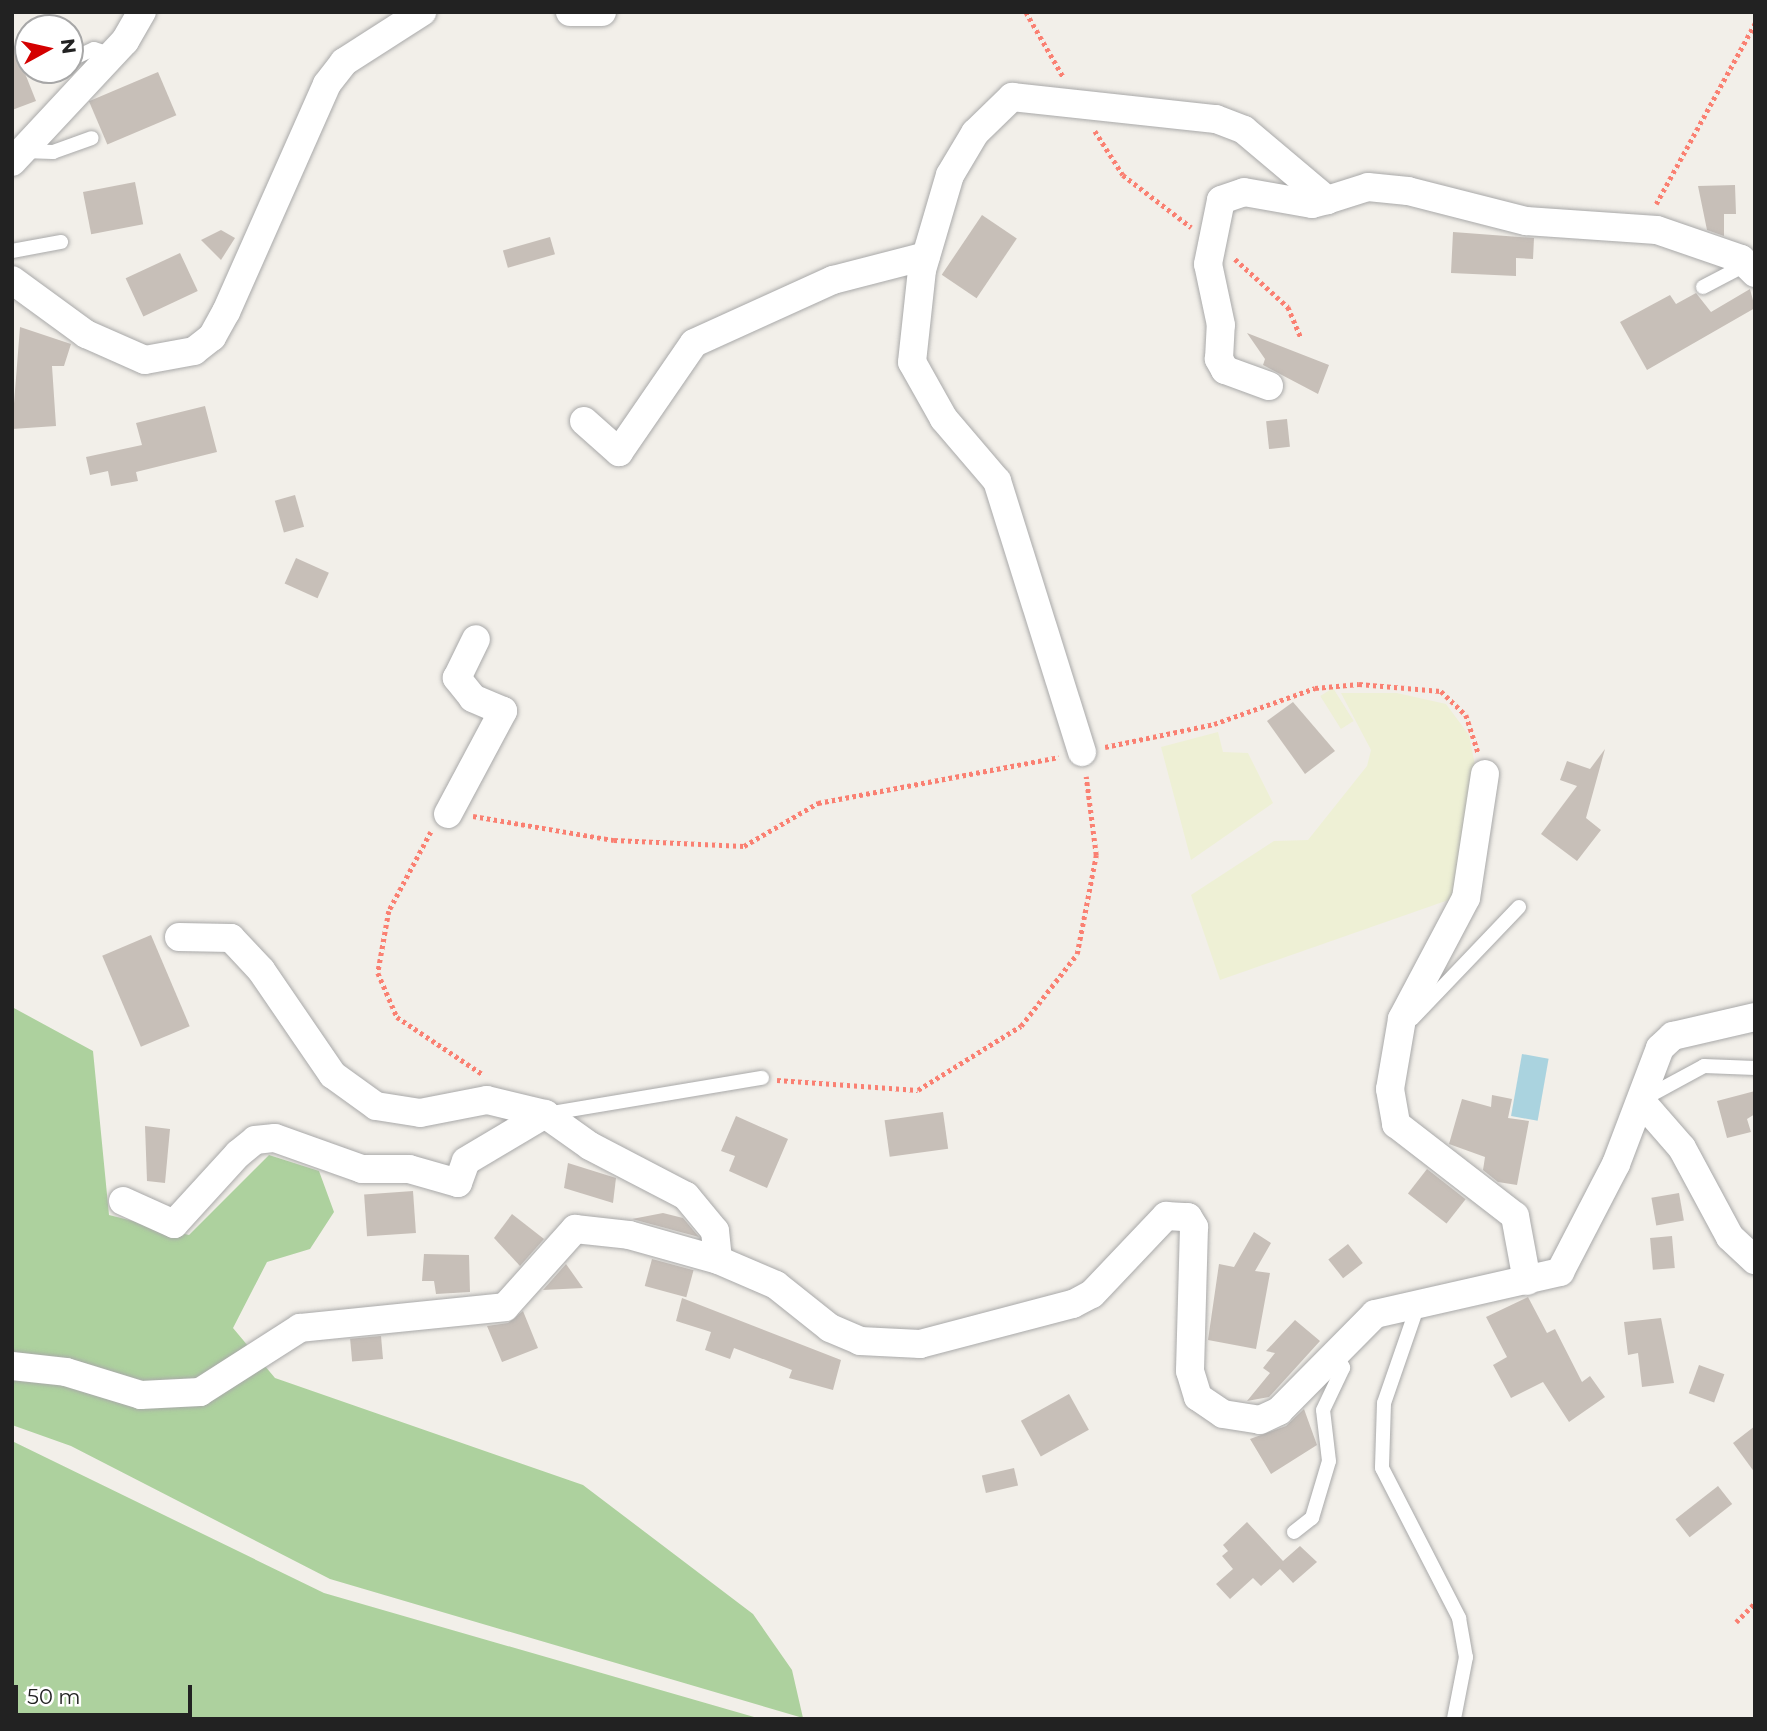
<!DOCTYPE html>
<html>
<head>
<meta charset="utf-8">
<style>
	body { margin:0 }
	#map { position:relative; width:1767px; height:1731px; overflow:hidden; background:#f2efe9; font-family:Montserrat,sans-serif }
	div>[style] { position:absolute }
	.farmland>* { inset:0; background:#eef0d5; transform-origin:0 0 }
	.forest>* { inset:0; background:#add19e }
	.water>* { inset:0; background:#aad3df; transform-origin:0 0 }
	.building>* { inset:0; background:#c7bfb8; transform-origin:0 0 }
	.path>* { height:4.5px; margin-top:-2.25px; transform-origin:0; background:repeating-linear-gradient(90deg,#fa8072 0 3.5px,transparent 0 7px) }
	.roads { filter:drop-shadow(0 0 2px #a9a9a9) drop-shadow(0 0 2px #a9a9a9) }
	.service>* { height:14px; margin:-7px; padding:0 7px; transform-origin:7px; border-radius:7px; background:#fff }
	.minor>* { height:28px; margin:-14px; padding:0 14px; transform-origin:14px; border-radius:14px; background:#fff }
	span { translate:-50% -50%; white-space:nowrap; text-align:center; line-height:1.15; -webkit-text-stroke:5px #fff; paint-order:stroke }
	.frame { position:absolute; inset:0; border:14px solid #222; pointer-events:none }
	.north { position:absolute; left:14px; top:14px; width:70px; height:70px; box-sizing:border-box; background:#fff; border:2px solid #a7a7a7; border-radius:50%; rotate:82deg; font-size:19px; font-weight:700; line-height:28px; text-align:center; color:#222 }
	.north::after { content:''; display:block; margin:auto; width:24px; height:32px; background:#d40000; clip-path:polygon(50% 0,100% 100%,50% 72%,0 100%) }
	.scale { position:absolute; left:14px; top:1685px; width:178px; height:32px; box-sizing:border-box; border:4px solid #222; border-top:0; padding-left:9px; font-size:21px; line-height:24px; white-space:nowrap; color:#222; -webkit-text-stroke:5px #fff; paint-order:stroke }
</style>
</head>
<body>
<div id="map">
	<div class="farmland">
		<i style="left:1333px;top:688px;width:39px;height:15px;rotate:58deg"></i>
		<i style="clip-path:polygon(1341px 693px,1397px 693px,1446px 704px,1469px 735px,1477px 775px,1457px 897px,1220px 980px,1191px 895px,1274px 841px,1308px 840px,1367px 766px,1371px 750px)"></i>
		<i style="clip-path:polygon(1218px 732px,1223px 752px,1248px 753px,1273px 803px,1191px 860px,1161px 747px)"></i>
	</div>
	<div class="forest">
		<i style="clip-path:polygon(12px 1007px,93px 1051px,109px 1215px,189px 1235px,269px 1155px,319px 1171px,334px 1212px,310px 1249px,267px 1262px,233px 1328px,275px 1378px,583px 1485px,753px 1614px,792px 1670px,803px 1718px,330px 1579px,71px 1446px,12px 1425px)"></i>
		<i style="clip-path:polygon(12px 1441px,324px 1593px,761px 1719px,12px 1719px)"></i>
	</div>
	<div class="water">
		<i style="left:1522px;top:1054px;width:27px;height:63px;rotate:10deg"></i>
	</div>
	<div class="building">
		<i style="clip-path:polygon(13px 43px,36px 101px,12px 110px,12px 44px)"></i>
		<i style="left:158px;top:72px;width:47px;height:75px;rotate:67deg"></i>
		<i style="left:135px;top:182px;width:43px;height:53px;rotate:79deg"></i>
		<i style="clip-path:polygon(1735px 185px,1736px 214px,1724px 214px,1724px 236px,1707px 230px,1698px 186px)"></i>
		<i style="left:982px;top:215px;width:42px;height:72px;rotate:34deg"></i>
		<i style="clip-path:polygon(221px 230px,235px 238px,221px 260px,201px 240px)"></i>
		<i style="clip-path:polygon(1453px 232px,1534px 238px,1533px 259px,1516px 258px,1516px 276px,1451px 273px)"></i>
		<i style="left:550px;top:237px;width:18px;height:49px;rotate:74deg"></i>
		<i style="left:180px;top:253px;width:42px;height:60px;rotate:65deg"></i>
		<i style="clip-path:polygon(1750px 289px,1755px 308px,1647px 370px,1620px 322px,1670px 295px,1676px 304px,1696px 293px,1711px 312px)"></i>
		<i style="clip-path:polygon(20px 327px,71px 344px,64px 366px,52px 366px,56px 426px,12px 429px)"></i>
		<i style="clip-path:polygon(1247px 333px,1329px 365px,1318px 394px,1263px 365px,1265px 359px)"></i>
		<i style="clip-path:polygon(205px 406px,217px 452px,136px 472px,138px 481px,111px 486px,108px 471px,90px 475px,86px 457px,142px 445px,136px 423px)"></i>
		<i style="left:1287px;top:419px;width:28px;height:21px;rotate:84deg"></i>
		<i style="left:295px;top:495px;width:33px;height:21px;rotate:74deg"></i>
		<i style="left:296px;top:558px;width:36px;height:28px;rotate:24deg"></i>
		<i style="clip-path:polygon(1293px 702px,1335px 751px,1305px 774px,1267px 721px)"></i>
		<i style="clip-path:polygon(1605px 749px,1586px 818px,1601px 830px,1577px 861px,1541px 834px,1577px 786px,1560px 780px,1567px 761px,1590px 769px)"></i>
		<i style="left:151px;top:935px;width:99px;height:53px;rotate:67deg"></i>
		<i style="clip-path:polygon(1755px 1091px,1755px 1114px,1747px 1119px,1751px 1132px,1727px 1138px,1717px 1101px)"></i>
		<i style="clip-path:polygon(1492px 1095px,1512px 1099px,1508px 1118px,1529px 1121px,1517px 1185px,1498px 1182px,1483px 1170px,1485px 1157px,1449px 1144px,1462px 1099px,1491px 1107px)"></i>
		<i style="left:943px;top:1112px;width:37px;height:59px;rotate:82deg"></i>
		<i style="clip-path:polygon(736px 1116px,788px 1139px,767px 1188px,729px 1171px,735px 1156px,721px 1151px)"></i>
		<i style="clip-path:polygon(145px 1126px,170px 1129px,165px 1183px,147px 1181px)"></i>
		<i style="clip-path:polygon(568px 1163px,616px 1178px,613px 1203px,564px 1188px)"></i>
		<i style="left:1427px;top:1169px;width:49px;height:31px;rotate:38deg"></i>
		<i style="left:413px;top:1191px;width:42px;height:49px;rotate:86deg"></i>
		<i style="left:1679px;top:1193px;width:28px;height:28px;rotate:80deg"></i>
		<i style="clip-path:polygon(663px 1213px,683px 1218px,699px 1237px,632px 1219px)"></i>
		<i style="clip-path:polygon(512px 1214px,544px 1239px,520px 1266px,494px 1238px)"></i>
		<i style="clip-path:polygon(1254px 1232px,1271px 1243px,1255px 1271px,1270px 1273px,1256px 1349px,1208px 1340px,1219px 1264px,1234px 1267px)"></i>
		<i style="left:1672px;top:1236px;width:32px;height:22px;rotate:85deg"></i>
		<i style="left:1348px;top:1244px;width:24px;height:25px;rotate:52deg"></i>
		<i style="clip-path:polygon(424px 1254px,469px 1255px,470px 1292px,436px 1294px,434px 1281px,422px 1281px)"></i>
		<i style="left:652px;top:1259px;width:43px;height:28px;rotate:15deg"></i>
		<i style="clip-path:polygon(566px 1264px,583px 1288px,543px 1290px)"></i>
		<i style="clip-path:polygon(1528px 1297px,1547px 1333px,1555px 1329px,1582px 1382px,1590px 1376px,1605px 1397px,1569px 1422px,1543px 1382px,1511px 1398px,1493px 1365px,1507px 1357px,1486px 1317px)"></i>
		<i style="clip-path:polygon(682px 1298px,841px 1360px,833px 1390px,789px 1378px,792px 1370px,734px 1348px,730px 1359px,705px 1350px,711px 1332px,676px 1321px)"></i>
		<i style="clip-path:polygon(523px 1311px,538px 1348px,502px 1362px,487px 1326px,508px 1323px)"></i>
		<i style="clip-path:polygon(1661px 1318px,1674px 1383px,1642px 1387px,1638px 1353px,1628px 1355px,1624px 1322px)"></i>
		<i style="clip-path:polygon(1295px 1320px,1320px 1341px,1269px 1397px,1247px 1401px,1270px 1373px,1263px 1368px,1275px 1353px,1266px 1351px)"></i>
		<i style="left:381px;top:1336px;width:23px;height:31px;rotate:85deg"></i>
		<i style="left:1699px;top:1365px;width:27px;height:30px;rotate:20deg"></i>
		<i style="left:1069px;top:1394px;width:41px;height:55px;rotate:61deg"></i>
		<i style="clip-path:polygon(1304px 1409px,1317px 1445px,1271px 1474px,1250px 1439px,1286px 1426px)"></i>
		<i style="clip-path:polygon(1755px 1426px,1755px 1473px,1733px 1443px)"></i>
		<i style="left:1014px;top:1468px;width:18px;height:33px;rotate:77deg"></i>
		<i style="left:1718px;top:1486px;width:23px;height:54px;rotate:52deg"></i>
		<i style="clip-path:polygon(1247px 1522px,1283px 1561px,1300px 1546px,1317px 1562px,1293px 1583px,1280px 1569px,1261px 1586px,1253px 1578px,1230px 1599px,1216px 1584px,1233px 1569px,1222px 1556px,1228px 1551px,1223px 1545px)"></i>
	</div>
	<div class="path">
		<i style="left:1026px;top:12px;width:76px;rotate:60.1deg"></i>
		<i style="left:1095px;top:131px;width:52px;rotate:57.5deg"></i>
		<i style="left:1123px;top:175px;width:86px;rotate:37.4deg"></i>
		<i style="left:1656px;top:204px;width:206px;rotate:-61.3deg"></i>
		<i style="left:1235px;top:259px;width:72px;rotate:42.2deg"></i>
		<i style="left:1288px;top:307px;width:34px;rotate:67deg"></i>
		<i style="left:1105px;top:747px;width:111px;rotate:-11.9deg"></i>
		<i style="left:1214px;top:724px;width:107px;rotate:-19.6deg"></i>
		<i style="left:1315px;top:688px;width:44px;rotate:-5.2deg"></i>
		<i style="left:1359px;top:684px;width:82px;rotate:4.9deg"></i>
		<i style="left:1441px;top:691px;width:35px;rotate:44deg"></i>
		<i style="left:1466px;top:715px;width:39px;rotate:72deg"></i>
		<i style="left:473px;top:816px;width:143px;rotate:9.7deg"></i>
		<i style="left:614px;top:840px;width:130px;rotate:2.6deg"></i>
		<i style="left:744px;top:846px;width:86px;rotate:-30.2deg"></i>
		<i style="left:818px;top:803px;width:245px;rotate:-10.8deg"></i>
		<i style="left:431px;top:832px;width:89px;rotate:118deg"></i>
		<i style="left:389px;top:911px;width:63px;rotate:100.1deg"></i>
		<i style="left:378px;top:973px;width:48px;rotate:66.6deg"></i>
		<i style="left:397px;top:1017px;width:102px;rotate:33.8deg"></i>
		<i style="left:777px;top:1080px;width:141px;rotate:4.1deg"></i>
		<i style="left:918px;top:1090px;width:121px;rotate:-31.9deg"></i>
		<i style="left:1021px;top:1026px;width:91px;rotate:-52.1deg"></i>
		<i style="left:1077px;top:954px;width:101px;rotate:-79.1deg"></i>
		<i style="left:1096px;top:855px;width:79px;rotate:-97.3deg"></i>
		<i style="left:1736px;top:1622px;width:27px;rotate:-45deg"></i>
	</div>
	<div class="roads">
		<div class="service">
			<i style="left:70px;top:60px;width:26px;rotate:-25deg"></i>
			<i style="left:94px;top:49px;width:19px;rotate:18deg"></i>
			<i style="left:23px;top:151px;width:30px;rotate:2deg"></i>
			<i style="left:53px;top:152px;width:41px;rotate:-19.7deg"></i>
			<i style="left:12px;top:251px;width:50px;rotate:-10.4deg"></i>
			<i style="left:1703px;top:287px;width:50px;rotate:-27.6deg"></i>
			<i style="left:1412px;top:1019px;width:155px;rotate:-46.3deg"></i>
			<i style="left:1645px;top:1098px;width:67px;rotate:-28.5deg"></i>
			<i style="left:1704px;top:1066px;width:51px;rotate:2.2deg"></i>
			<i style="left:546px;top:1114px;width:219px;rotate:-9.5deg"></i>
			<i style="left:1419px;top:1302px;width:107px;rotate:109.1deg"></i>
			<i style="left:1384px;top:1403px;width:65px;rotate:91.8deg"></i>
			<i style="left:1382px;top:1468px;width:169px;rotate:62.8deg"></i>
			<i style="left:1459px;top:1618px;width:40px;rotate:80deg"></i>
			<i style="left:1466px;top:1657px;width:63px;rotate:101deg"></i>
			<i style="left:1294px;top:1532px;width:23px;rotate:-38deg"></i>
			<i style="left:1312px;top:1518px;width:59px;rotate:-73.4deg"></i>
			<i style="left:1329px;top:1461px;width:51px;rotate:-96.7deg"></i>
			<i style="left:1323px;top:1410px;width:47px;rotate:-64.5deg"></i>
			<i style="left:1343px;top:1368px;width:18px;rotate:-112deg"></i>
		</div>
		<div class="minor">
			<i style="left:570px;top:12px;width:32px"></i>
			<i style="left:12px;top:162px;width:166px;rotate:-47deg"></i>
			<i style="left:125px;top:41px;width:34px;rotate:-60deg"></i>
			<i style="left:12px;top:280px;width:92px;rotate:36.1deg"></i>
			<i style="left:86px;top:334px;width:64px;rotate:23.8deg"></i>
			<i style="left:145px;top:360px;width:50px;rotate:-10.4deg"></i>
			<i style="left:194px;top:351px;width:23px;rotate:-38deg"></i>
			<i style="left:212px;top:337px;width:29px;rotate:-61deg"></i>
			<i style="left:226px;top:312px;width:249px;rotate:-66.1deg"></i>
			<i style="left:327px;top:84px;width:28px;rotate:-52deg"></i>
			<i style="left:344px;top:62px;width:93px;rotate:-32.7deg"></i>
			<i style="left:1269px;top:386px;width:47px;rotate:-160deg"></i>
			<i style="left:1225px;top:370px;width:13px;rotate:-119deg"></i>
			<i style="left:1219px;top:359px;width:34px;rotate:-87deg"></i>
			<i style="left:1221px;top:325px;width:62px;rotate:-102deg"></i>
			<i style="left:1208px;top:264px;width:65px;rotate:-78.5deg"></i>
			<i style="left:1221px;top:200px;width:24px;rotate:-19deg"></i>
			<i style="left:1244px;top:192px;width:69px;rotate:10deg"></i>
			<i style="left:1312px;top:204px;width:16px;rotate:-15deg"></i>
			<i style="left:584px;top:421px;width:47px;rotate:41.5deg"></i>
			<i style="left:619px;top:452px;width:132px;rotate:-55.5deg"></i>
			<i style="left:694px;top:343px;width:153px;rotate:-24.4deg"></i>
			<i style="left:833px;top:280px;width:96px;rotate:-14.5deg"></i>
			<i style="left:1082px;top:752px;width:284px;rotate:-107.4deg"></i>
			<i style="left:997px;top:481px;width:82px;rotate:-130.5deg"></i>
			<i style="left:944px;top:419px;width:65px;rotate:-119.3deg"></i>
			<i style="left:912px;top:362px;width:93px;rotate:-83.8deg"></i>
			<i style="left:922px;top:270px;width:99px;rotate:-73.6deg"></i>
			<i style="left:950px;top:175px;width:49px;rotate:-59.2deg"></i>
			<i style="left:975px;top:133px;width:52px;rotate:-44.2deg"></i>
			<i style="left:1012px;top:97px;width:205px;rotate:6.2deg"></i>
			<i style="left:1216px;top:119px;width:30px;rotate:21deg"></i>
			<i style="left:1244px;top:130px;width:109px;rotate:40.1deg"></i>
			<i style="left:1327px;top:200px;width:43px;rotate:-17.6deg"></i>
			<i style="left:1368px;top:187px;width:40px;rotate:5.7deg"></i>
			<i style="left:1408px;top:191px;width:122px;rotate:14.3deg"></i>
			<i style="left:1526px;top:221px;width:131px;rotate:3.9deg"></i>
			<i style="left:1657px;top:230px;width:89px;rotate:19deg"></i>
			<i style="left:1741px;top:259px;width:20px;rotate:45deg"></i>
			<i style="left:1485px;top:774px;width:125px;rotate:98.7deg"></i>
			<i style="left:1466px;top:898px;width:137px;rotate:117.9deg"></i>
			<i style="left:1402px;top:1019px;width:71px;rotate:99.7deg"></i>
			<i style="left:1390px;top:1089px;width:36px;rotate:80deg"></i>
			<i style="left:1396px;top:1124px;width:150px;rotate:37.7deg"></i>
			<i style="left:1515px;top:1216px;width:66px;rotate:79.5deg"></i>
			<i style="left:448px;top:814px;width:117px;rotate:-61.9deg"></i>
			<i style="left:503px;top:711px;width:33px;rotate:-157deg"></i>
			<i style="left:473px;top:698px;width:26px;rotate:-129deg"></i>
			<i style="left:457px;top:678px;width:43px;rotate:-64deg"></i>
			<i style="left:179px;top:937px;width:52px;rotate:1.1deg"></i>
			<i style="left:231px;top:938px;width:44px;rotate:46.8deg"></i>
			<i style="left:261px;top:970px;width:127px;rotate:55.6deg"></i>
			<i style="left:333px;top:1075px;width:53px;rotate:35.8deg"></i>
			<i style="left:376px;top:1106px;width:45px;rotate:9deg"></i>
			<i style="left:420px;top:1113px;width:68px;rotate:-11deg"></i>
			<i style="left:487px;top:1100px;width:60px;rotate:13.6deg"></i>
			<i style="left:545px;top:1114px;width:55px;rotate:35.4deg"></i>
			<i style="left:590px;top:1146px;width:108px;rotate:27.5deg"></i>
			<i style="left:686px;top:1196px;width:45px;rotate:50.4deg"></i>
			<i style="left:715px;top:1231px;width:29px;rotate:84deg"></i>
			<i style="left:1641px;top:1101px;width:62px;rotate:48.9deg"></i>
			<i style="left:1682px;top:1148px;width:101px;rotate:61.7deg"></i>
			<i style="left:1730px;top:1237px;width:34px;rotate:43deg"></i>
			<i style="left:123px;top:1201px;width:56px;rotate:24.3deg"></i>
			<i style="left:174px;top:1224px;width:95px;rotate:-47.6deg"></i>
			<i style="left:238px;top:1154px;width:22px;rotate:-39deg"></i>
			<i style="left:255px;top:1140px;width:20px;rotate:-6deg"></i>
			<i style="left:275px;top:1138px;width:92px;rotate:19.6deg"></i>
			<i style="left:362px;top:1169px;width:47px"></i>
			<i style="left:409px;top:1169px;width:51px;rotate:15.9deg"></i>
			<i style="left:458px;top:1183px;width:23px;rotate:-70deg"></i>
			<i style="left:466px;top:1161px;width:92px;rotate:-30.7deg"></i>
			<i style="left:12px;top:1366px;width:54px;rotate:6.3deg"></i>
			<i style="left:66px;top:1372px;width:78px;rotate:17deg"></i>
			<i style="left:141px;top:1395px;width:59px;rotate:-2.9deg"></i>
			<i style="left:200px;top:1392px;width:119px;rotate:-32.6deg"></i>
			<i style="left:300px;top:1328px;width:206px;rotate:-5.8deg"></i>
			<i style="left:505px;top:1307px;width:105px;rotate:-48.1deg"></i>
			<i style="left:575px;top:1229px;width:54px;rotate:6.3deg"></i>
			<i style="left:629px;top:1235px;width:92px;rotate:15.7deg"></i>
			<i style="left:718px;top:1260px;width:63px;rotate:23.3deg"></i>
			<i style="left:776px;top:1285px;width:69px;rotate:38.5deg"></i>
			<i style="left:830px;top:1328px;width:33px;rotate:23deg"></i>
			<i style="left:860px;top:1341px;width:60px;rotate:2.9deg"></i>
			<i style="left:920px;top:1344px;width:158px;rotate:-14.7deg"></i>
			<i style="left:1073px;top:1304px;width:21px;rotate:-28deg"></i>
			<i style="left:1092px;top:1294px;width:108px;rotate:-46.5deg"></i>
			<i style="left:1166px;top:1216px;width:22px;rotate:3deg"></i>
			<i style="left:1188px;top:1217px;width:12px;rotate:59deg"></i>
			<i style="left:1194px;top:1227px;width:144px;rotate:91.6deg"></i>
			<i style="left:1190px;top:1371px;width:27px;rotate:73deg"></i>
			<i style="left:1198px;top:1397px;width:30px;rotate:34deg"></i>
			<i style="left:1223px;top:1414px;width:37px;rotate:9deg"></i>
			<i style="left:1260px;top:1420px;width:21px;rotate:-25deg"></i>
			<i style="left:1279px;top:1411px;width:136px;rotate:-45.3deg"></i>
			<i style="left:1375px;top:1314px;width:190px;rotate:-12.8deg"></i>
			<i style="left:1560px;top:1272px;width:122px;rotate:-62.6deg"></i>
			<i style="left:1616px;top:1164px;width:124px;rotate:-69.2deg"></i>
			<i style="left:1660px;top:1048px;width:18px;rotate:-43deg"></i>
			<i style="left:1673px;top:1036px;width:84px;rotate:-13deg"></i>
		</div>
	</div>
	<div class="frame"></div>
	<div class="north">N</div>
	<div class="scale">50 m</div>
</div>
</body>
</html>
